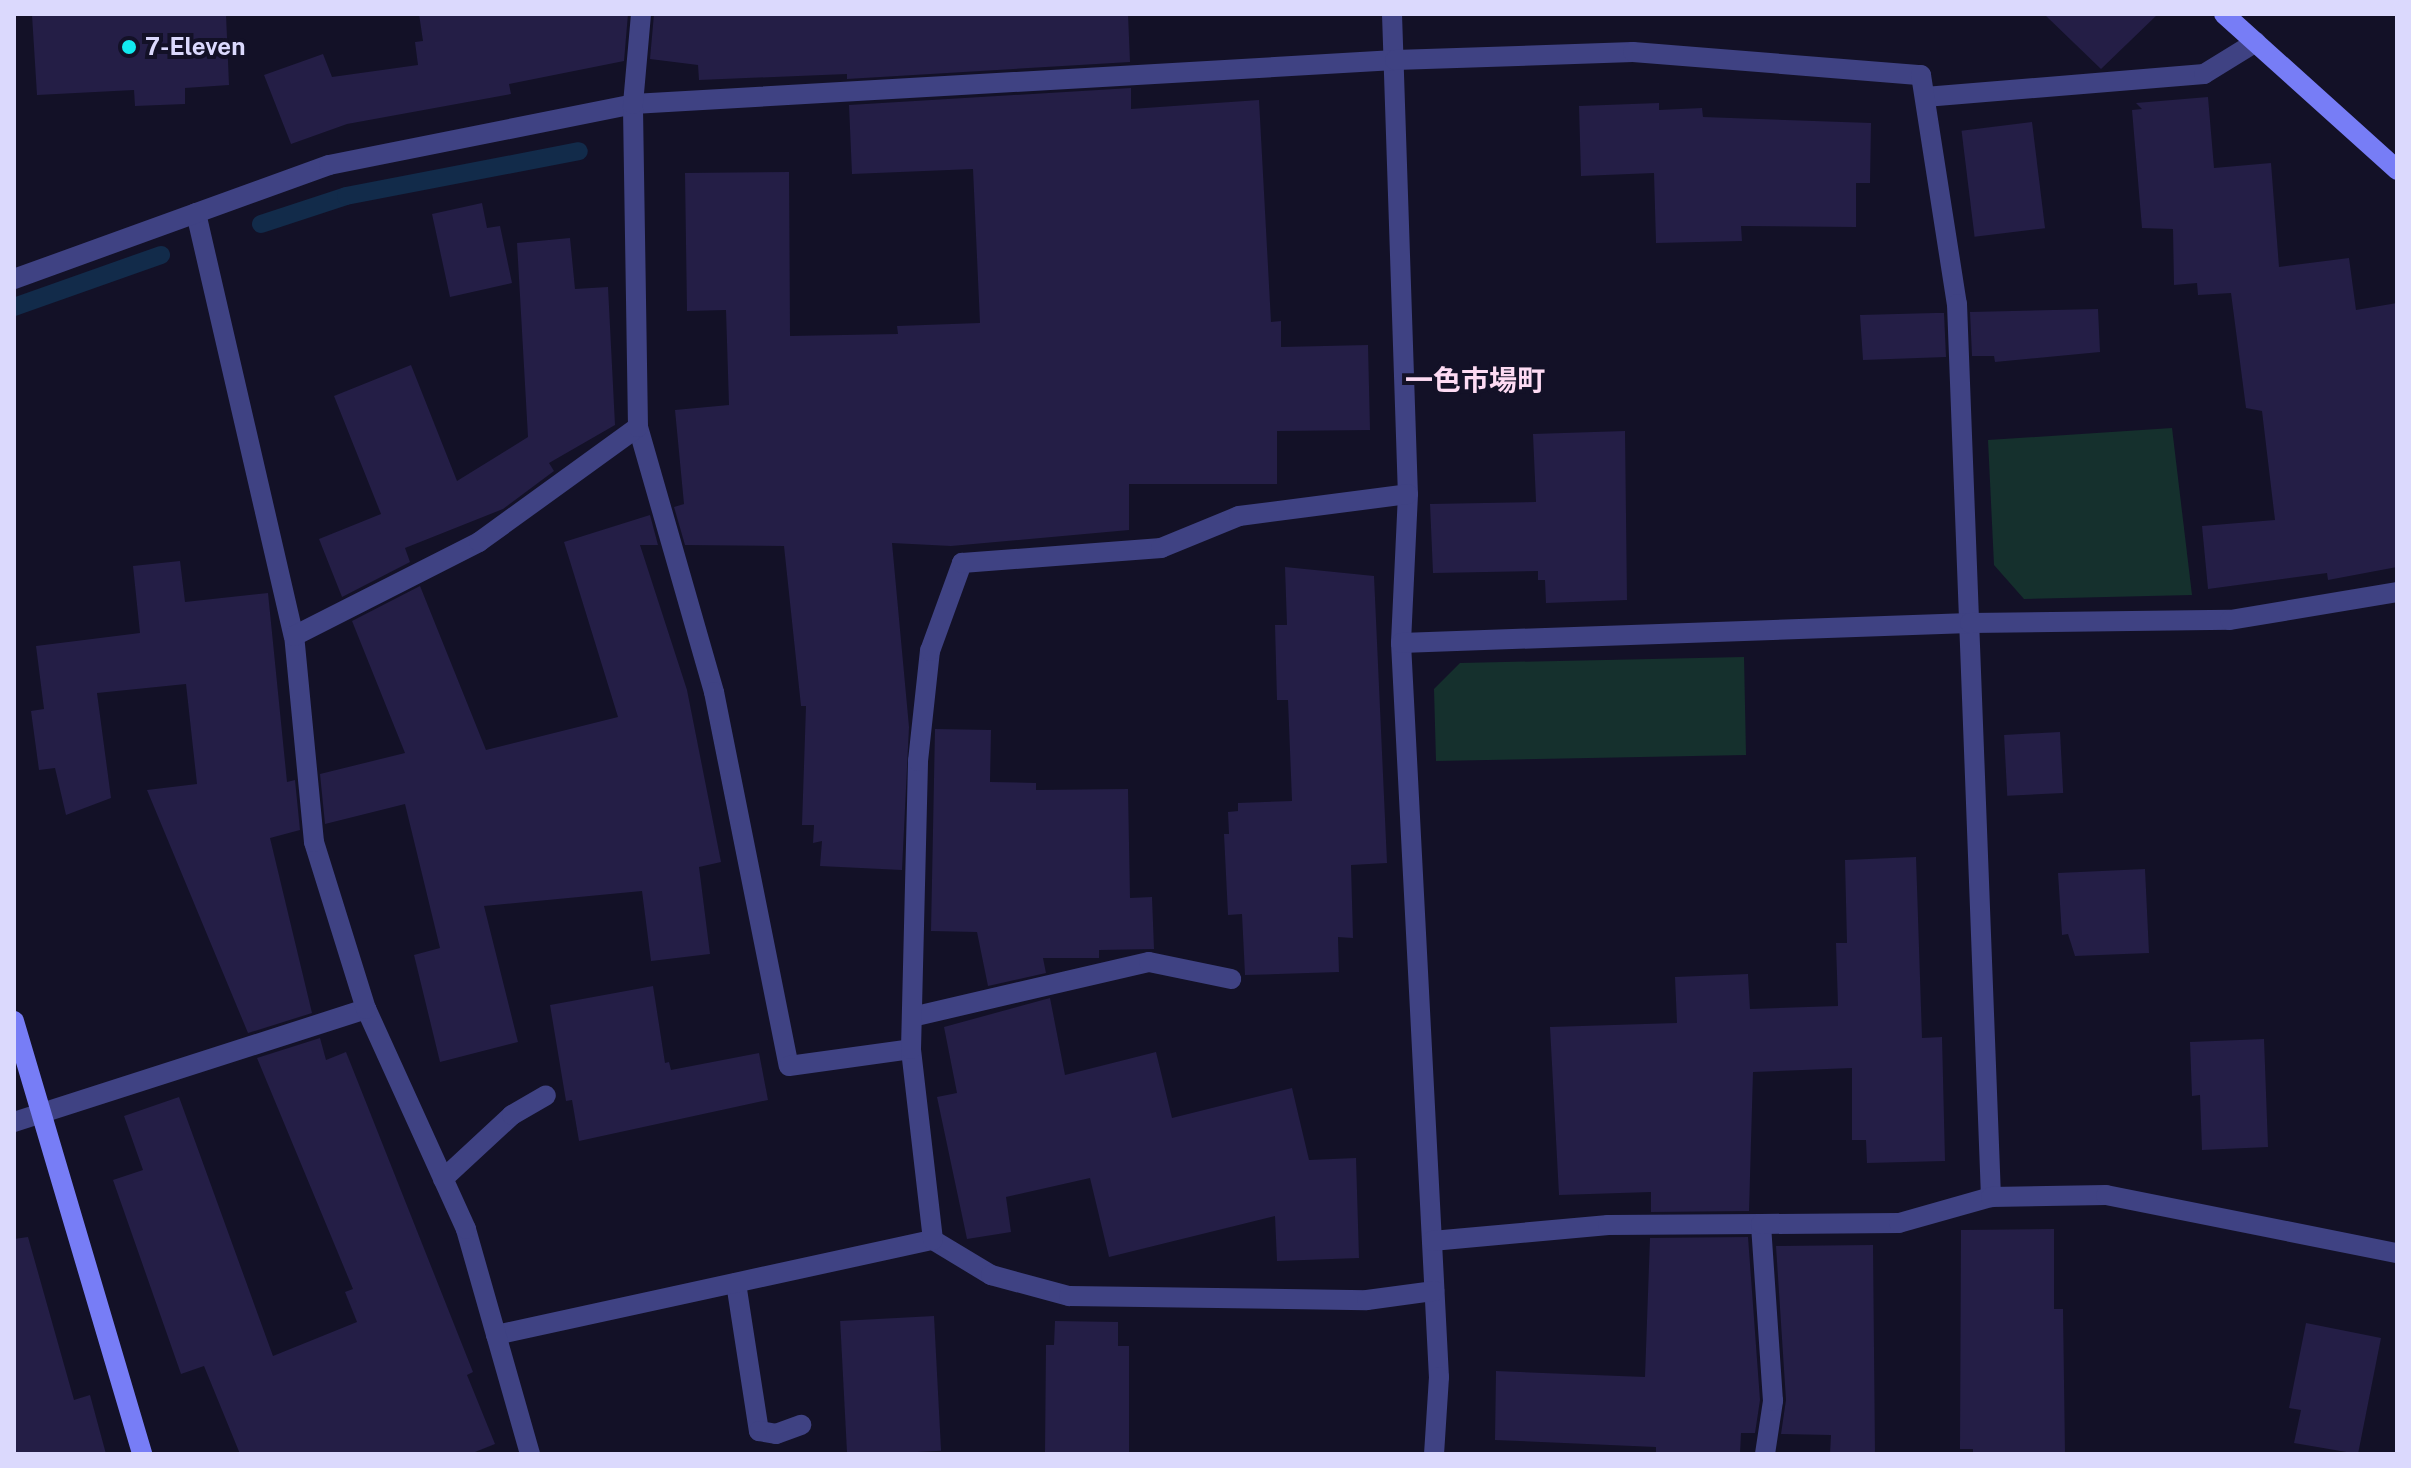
<!DOCTYPE html>
<html>
<head>
<meta charset="utf-8">
<style>
	body { margin:0 }
	#map { position:relative; width:2411px; height:1468px; overflow:hidden; background:#131127; font-family:"Public Sans","Noto Sans JP",sans-serif }
	div>[style] { position:absolute }
	.green>* { inset:0; background:#15302d }
	.stream>* { height:18px; margin:-9px; padding:0 9px; transform-origin:9px; border-radius:9px; background:#122b4a }
	.building>* { inset:0; background:#241e46; transform-origin:0 0 }
	.lane>* { height:20px; margin:-10px; padding:0 10px; transform-origin:10px; border-radius:10px; background:#3f4283 }
	.street>* { height:20px; margin:-10px; padding:0 10px; transform-origin:10px; border-radius:10px; background:#3f4283 }
	.secondary>* { height:20px; margin:-10px; padding:0 10px; transform-origin:10px; border-radius:10px; background:#777df6 }
	.dots>* { width:22px; height:22px; translate:-50% -50%; box-sizing:border-box; border:4px solid #131127; border-radius:50% }
	span { translate:-50% -50%; white-space:nowrap; text-align:center; line-height:1.15; -webkit-text-stroke:8px #131127; paint-order:stroke }
	.poi-label { font-size:24px; color:#dbd9fd; font-weight:700 }
	.left { translate:0 -50%; text-align:left }
	.quarter-label { font-size:28px; color:#fddbf3; font-weight:700 }
	.frame { position:absolute; inset:0; border:16px solid #dbd9fd; pointer-events:none }
</style>
</head>
<body>
<div id="map">
	<div class="green">
		<i style="clip-path:polygon(2172px 428px,2192px 595px,2024px 599px,1994px 565px,1988px 440px)"></i>
		<i style="clip-path:polygon(1744px 657px,1746px 755px,1436px 761px,1434px 689px,1460px 663px)"></i>
	</div>
	<div class="stream">
		<i style="left:261px;top:224px;width:89px;rotate:-18.2deg"></i>
		<i style="left:346px;top:196px;width:237px;rotate:-10.9deg"></i>
		<i style="left:14px;top:307px;width:156px;rotate:-19.5deg"></i>
	</div>
	<div class="building">
		<i style="clip-path:polygon(226px 14px,229px 85px,185px 88px,185px 104px,135px 106px,134px 90px,37px 95px,32px 15px)"></i>
		<i style="clip-path:polygon(419px 14px,628px 14px,624px 61px,509px 84px,511px 94px,347px 124px,291px 144px,264px 75px,323px 54px,332px 77px,418px 65px,415px 42px,423px 41px)"></i>
		<i style="clip-path:polygon(654px 14px,1128px 14px,1130px 62px,847px 79px,847px 74px,699px 80px,698px 65px,650px 59px)"></i>
		<i style="clip-path:polygon(2044px 14px,2158px 14px,2101px 69px)"></i>
		<i style="clip-path:polygon(1131px 88px,1131px 109px,1259px 100px,1271px 322px,1281px 321px,1281px 347px,1368px 345px,1370px 430px,1277px 431px,1277px 484px,1129px 484px,1129px 530px,951px 546px,892px 543px,909px 727px,902px 870px,820px 866px,822px 841px,813px 843px,814px 825px,802px 825px,806px 706px,801px 706px,784px 546px,685px 545px,674px 507px,684px 504px,675px 410px,729px 405px,726px 310px,687px 311px,685px 173px,789px 172px,790px 336px,898px 334px,897px 326px,980px 323px,973px 169px,852px 174px,849px 105px)"></i>
		<i style="clip-path:polygon(2208px 97px,2214px 168px,2271px 163px,2279px 267px,2349px 258px,2356px 310px,2397px 303px,2397px 567px,2328px 580px,2327px 573px,2208px 589px,2202px 526px,2275px 520px,2262px 411px,2246px 408px,2231px 293px,2198px 295px,2197px 283px,2174px 285px,2173px 229px,2142px 228px,2132px 110px,2142px 109px,2136px 103px)"></i>
		<i style="clip-path:polygon(1659px 103px,1659px 110px,1702px 108px,1703px 117px,1871px 123px,1870px 183px,1856px 183px,1856px 227px,1741px 226px,1742px 241px,1656px 243px,1654px 173px,1581px 176px,1579px 106px)"></i>
		<i style="left:2032px;top:122px;width:107px;height:71px;rotate:83deg"></i>
		<i style="clip-path:polygon(482px 203px,487px 228px,500px 226px,512px 283px,450px 297px,432px 214px)"></i>
		<i style="clip-path:polygon(570px 238px,575px 289px,608px 287px,615px 425px,549px 463px,554px 471px,503px 509px,405px 548px,410px 562px,342px 597px,319px 539px,381px 514px,334px 396px,411px 365px,457px 481px,528px 437px,517px 243px)"></i>
		<i style="clip-path:polygon(2098px 309px,2100px 352px,1995px 362px,1994px 356px,1972px 356px,1970px 312px)"></i>
		<i style="clip-path:polygon(1935px 313px,1944px 313px,1946px 357px,1863px 360px,1860px 315px)"></i>
		<i style="clip-path:polygon(1625px 431px,1627px 600px,1546px 603px,1545px 580px,1538px 580px,1538px 571px,1433px 573px,1430px 504px,1536px 502px,1533px 434px)"></i>
		<i style="clip-path:polygon(650px 515px,658px 545px,640px 545px,687px 690px,721px 862px,699px 867px,710px 954px,651px 961px,642px 891px,484px 906px,518px 1042px,440px 1062px,414px 955px,440px 948px,405px 804px,325px 824px,320px 774px,405px 753px,352px 621px,420px 586px,486px 750px,618px 717px,564px 542px)"></i>
		<i style="clip-path:polygon(180px 561px,185px 602px,268px 593px,287px 782px,295px 780px,300px 830px,270px 838px,312px 1013px,248px 1033px,147px 790px,197px 784px,186px 684px,97px 693px,111px 798px,66px 815px,55px 768px,39px 770px,31px 711px,44px 709px,36px 646px,140px 633px,133px 566px)"></i>
		<i style="clip-path:polygon(1285px 567px,1374px 576px,1387px 863px,1351px 865px,1353px 938px,1338px 937px,1339px 972px,1245px 975px,1242px 914px,1228px 915px,1224px 834px,1229px 834px,1228px 812px,1238px 811px,1238px 803px,1292px 801px,1288px 700px,1277px 700px,1275px 625px,1287px 625px)"></i>
		<i style="clip-path:polygon(935px 729px,991px 730px,990px 782px,1036px 783px,1036px 790px,1128px 789px,1130px 898px,1152px 897px,1154px 949px,1099px 950px,1099px 958px,1043px 958px,1046px 973px,988px 986px,977px 932px,931px 931px)"></i>
		<i style="left:2060px;top:732px;width:61px;height:56px;rotate:87deg"></i>
		<i style="clip-path:polygon(1916px 857px,1922px 1038px,1942px 1037px,1945px 1161px,1867px 1163px,1866px 1140px,1852px 1140px,1852px 1068px,1753px 1072px,1749px 1211px,1651px 1212px,1651px 1192px,1559px 1195px,1550px 1027px,1677px 1023px,1675px 977px,1748px 974px,1750px 1009px,1838px 1006px,1836px 943px,1847px 943px,1845px 860px)"></i>
		<i style="clip-path:polygon(2145px 869px,2149px 953px,2075px 956px,2068px 934px,2062px 935px,2058px 873px)"></i>
		<i style="clip-path:polygon(653px 986px,665px 1063px,669px 1062px,671px 1070px,759px 1053px,768px 1100px,579px 1141px,572px 1100px,566px 1101px,550px 1005px)"></i>
		<i style="clip-path:polygon(1050px 998px,1065px 1075px,1156px 1052px,1172px 1118px,1292px 1088px,1309px 1160px,1356px 1158px,1359px 1258px,1277px 1261px,1275px 1216px,1109px 1257px,1090px 1178px,1006px 1197px,1011px 1232px,967px 1239px,937px 1097px,957px 1093px,944px 1027px)"></i>
		<i style="clip-path:polygon(320px 1038px,326px 1060px,346px 1052px,473px 1372px,467px 1375px,495px 1444px,470px 1454px,240px 1454px,204px 1366px,181px 1374px,113px 1180px,143px 1170px,124px 1116px,179px 1097px,273px 1356px,357px 1322px,345px 1292px,353px 1289px,257px 1058px)"></i>
		<i style="clip-path:polygon(2264px 1039px,2268px 1147px,2202px 1150px,2200px 1095px,2192px 1096px,2190px 1042px)"></i>
		<i style="clip-path:polygon(2054px 1229px,2054px 1309px,2063px 1309px,2065px 1454px,1973px 1454px,1973px 1449px,1960px 1449px,1961px 1230px)"></i>
		<i style="clip-path:polygon(28px 1237px,74px 1400px,90px 1395px,106px 1454px,14px 1454px,14px 1239px)"></i>
		<i style="clip-path:polygon(1748px 1237px,1760px 1400px,1755px 1433px,1741px 1433px,1740px 1454px,1656px 1454px,1656px 1447px,1495px 1440px,1496px 1371px,1645px 1377px,1650px 1238px)"></i>
		<i style="clip-path:polygon(1873px 1245px,1875px 1454px,1830px 1454px,1831px 1435px,1781px 1434px,1786px 1400px,1776px 1246px)"></i>
		<i style="left:934px;top:1316px;width:135px;height:94px;rotate:87deg"></i>
		<i style="clip-path:polygon(1055px 1321px,1118px 1322px,1118px 1346px,1129px 1346px,1129px 1454px,1045px 1453px,1046px 1345px,1054px 1345px)"></i>
		<i style="clip-path:polygon(2306px 1323px,2381px 1338px,2358px 1454px,2294px 1443px,2301px 1410px,2289px 1408px)"></i>
	</div>
	<div class="lane">
		<i style="left:912px;top:1017px;width:243px;rotate:-13.1deg"></i>
		<i style="left:1149px;top:962px;width:84px;rotate:11.7deg"></i>
		<i style="left:443px;top:1179px;width:94px;rotate:-42.8deg"></i>
		<i style="left:512px;top:1115px;width:39px;rotate:-30deg"></i>
		<i style="left:736px;top:1283px;width:150px;rotate:81.2deg"></i>
		<i style="left:759px;top:1431px;width:17px;rotate:10deg"></i>
		<i style="left:776px;top:1434px;width:27px;rotate:-20deg"></i>
	</div>
	<div class="street">
		<i style="left:1392px;top:14px;width:480px;rotate:88.1deg"></i>
		<i style="left:1408px;top:494px;width:149px;rotate:92.7deg"></i>
		<i style="left:1401px;top:643px;width:735px;rotate:87.04deg"></i>
		<i style="left:1439px;top:1377px;width:77px;rotate:93.7deg"></i>
		<i style="left:1925px;top:97px;width:280px;rotate:-4.7deg"></i>
		<i style="left:2204px;top:74px;width:61px;rotate:-31.6deg"></i>
		<i style="left:196px;top:213px;width:434px;rotate:77deg"></i>
		<i style="left:14px;top:279px;width:335px;rotate:-19.9deg"></i>
		<i style="left:329px;top:165px;width:310px;rotate:-11.3deg"></i>
		<i style="left:633px;top:104px;width:763px;rotate:-3.3deg"></i>
		<i style="left:1395px;top:60px;width:238px;rotate:-1.9deg"></i>
		<i style="left:1633px;top:52px;width:289px;rotate:4.6deg"></i>
		<i style="left:1921px;top:75px;width:232px;rotate:81.1deg"></i>
		<i style="left:1957px;top:304px;width:894px;rotate:87.82deg"></i>
		<i style="left:638px;top:427px;width:276px;rotate:74deg"></i>
		<i style="left:714px;top:692px;width:381px;rotate:78.7deg"></i>
		<i style="left:789px;top:1066px;width:123px;rotate:-7.9deg"></i>
		<i style="left:1401px;top:643px;width:569px;rotate:-2.01deg"></i>
		<i style="left:1970px;top:623px;width:260px;rotate:-0.7deg"></i>
		<i style="left:2230px;top:620px;width:169px;rotate:-9.5deg"></i>
		<i style="left:14px;top:1122px;width:370px;rotate:-17.8deg"></i>
		<i style="left:933px;top:1240px;width:68px;rotate:31.1deg"></i>
		<i style="left:991px;top:1275px;width:81px;rotate:15.1deg"></i>
		<i style="left:1069px;top:1296px;width:298px;rotate:0.8deg"></i>
		<i style="left:1367px;top:1300px;width:68px;rotate:-7.7deg"></i>
		<i style="left:1432px;top:1241px;width:177px;rotate:-5.2deg"></i>
		<i style="left:1608px;top:1225px;width:153px;rotate:-0.4deg"></i>
		<i style="left:496px;top:1335px;width:447px;rotate:-12.3deg"></i>
		<i style="left:933px;top:1240px;width:192px;rotate:-96.6deg"></i>
		<i style="left:911px;top:1049px;width:288px;rotate:-88.6deg"></i>
		<i style="left:918px;top:761px;width:111px;rotate:-83.8deg"></i>
		<i style="left:930px;top:651px;width:94px;rotate:-70deg"></i>
		<i style="left:962px;top:563px;width:200px;rotate:-4.3deg"></i>
		<i style="left:1161px;top:548px;width:84px;rotate:-22.3deg"></i>
		<i style="left:1239px;top:516px;width:170px;rotate:-7.4deg"></i>
		<i style="left:530px;top:1454px;width:234px;rotate:-105.9deg"></i>
		<i style="left:466px;top:1229px;width:242px;rotate:-114.4deg"></i>
		<i style="left:366px;top:1009px;width:175px;rotate:-107.3deg"></i>
		<i style="left:314px;top:842px;width:207px;rotate:-95.5deg"></i>
		<i style="left:294px;top:636px;width:208px;rotate:-26.9deg"></i>
		<i style="left:479px;top:542px;width:196px;rotate:-35.9deg"></i>
		<i style="left:638px;top:427px;width:323px;rotate:-90.9deg"></i>
		<i style="left:633px;top:104px;width:90px;rotate:-84.9deg"></i>
		<i style="left:1765px;top:1454px;width:54px;rotate:-81.4deg"></i>
		<i style="left:1773px;top:1401px;width:177px;rotate:-93.9deg"></i>
		<i style="left:1761px;top:1224px;width:138px;rotate:-0.4deg"></i>
		<i style="left:1899px;top:1223px;width:96px;rotate:-15.8deg"></i>
		<i style="left:1991px;top:1197px;width:115px;rotate:-1deg"></i>
		<i style="left:2106px;top:1195px;width:297px;rotate:11.3deg"></i>
	</div>
	<div class="secondary">
		<i style="left:2224px;top:14px;width:233px;rotate:42deg"></i>
		<i style="left:14px;top:1021px;width:452px;rotate:73.5deg"></i>
	</div>
	<div class="dots">
		<i style="left:129px;top:47px;background:#12eaf0"></i>
	</div>
	<div class="poi-label">
		<span class="left" style="left:145px;top:47px">7-Eleven</span>
	</div>
	<div class="quarter-label">
		<span style="left:1475px;top:380px">一色市場町</span>
	</div>
	<div class="frame"></div>
</div>
</body>
</html>
